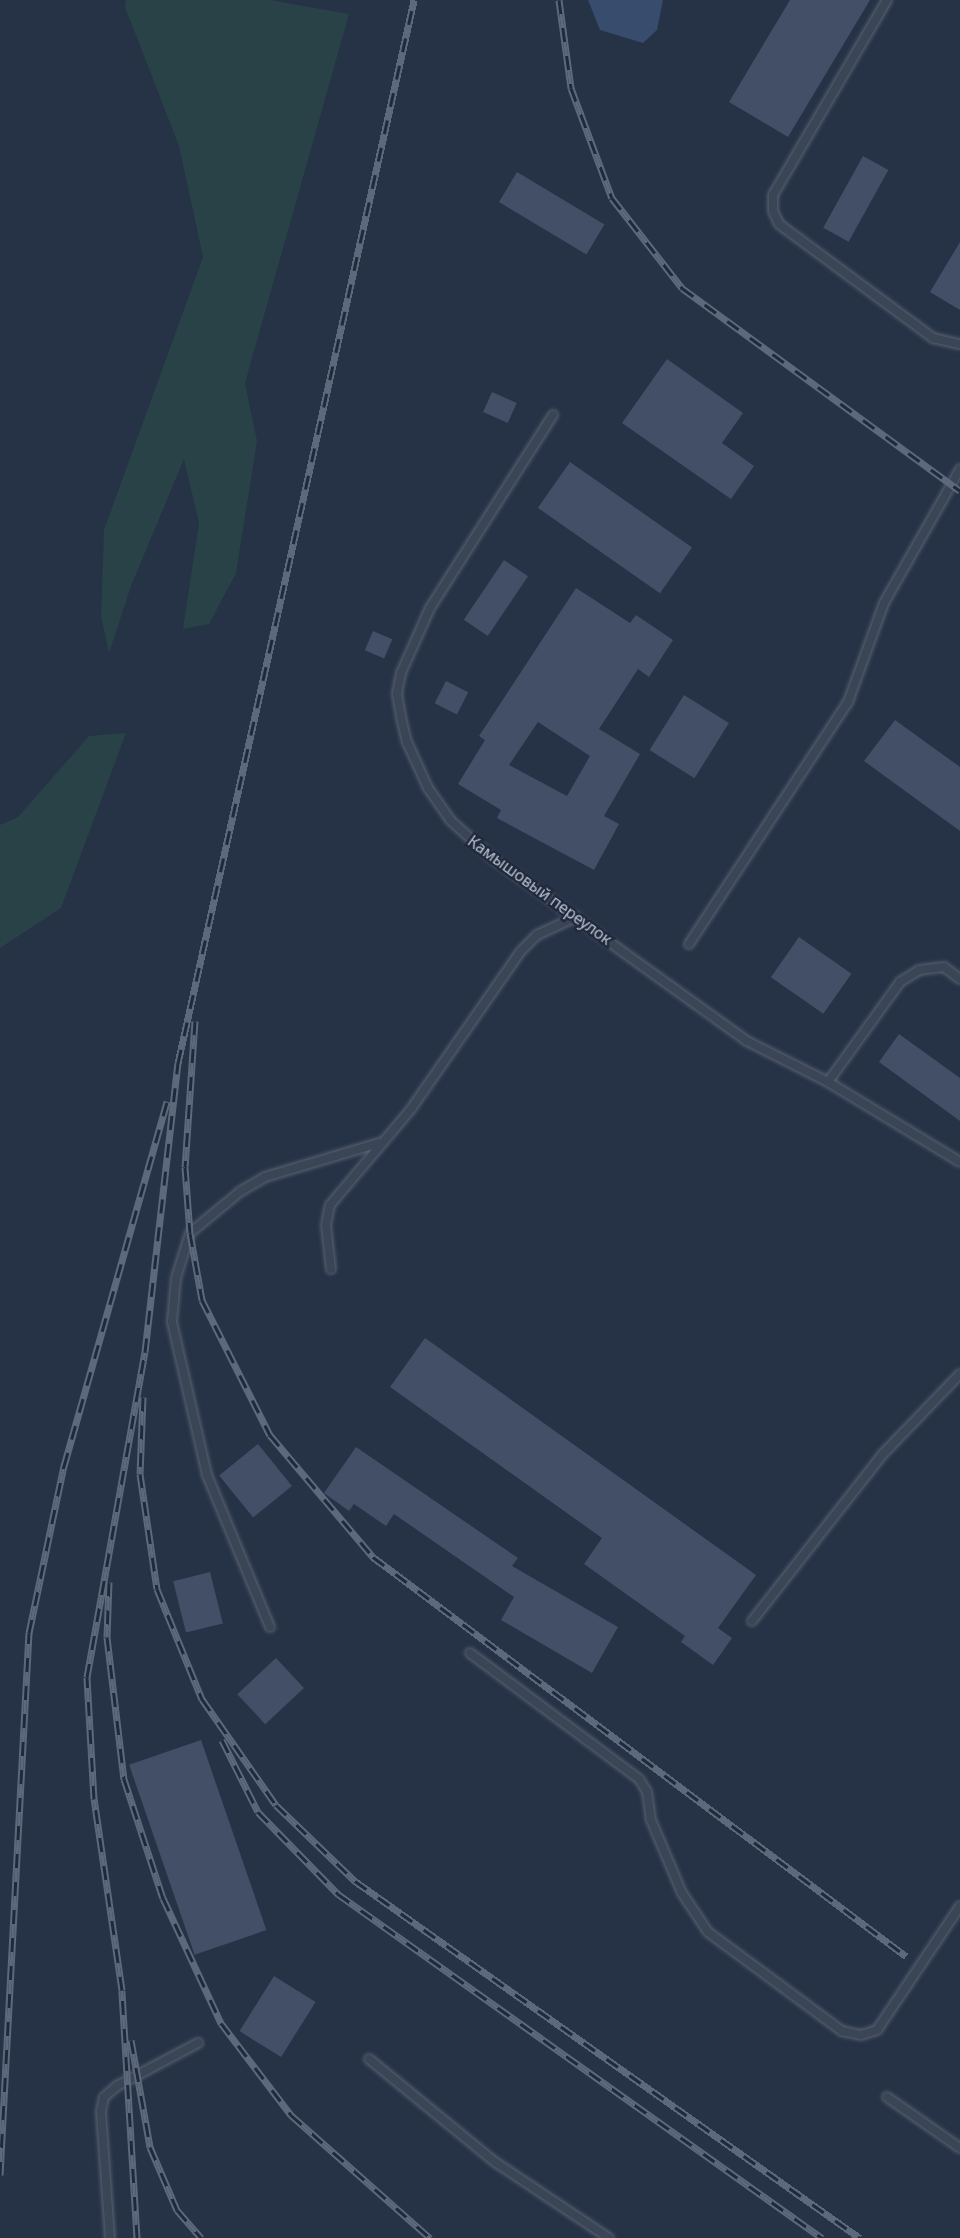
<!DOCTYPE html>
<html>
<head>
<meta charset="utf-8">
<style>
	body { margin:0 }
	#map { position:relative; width:960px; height:2238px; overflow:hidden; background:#263246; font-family:"Noto Sans",sans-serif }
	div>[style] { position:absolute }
	.green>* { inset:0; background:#284247 }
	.water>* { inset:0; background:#384c6e }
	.building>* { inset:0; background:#424f66; transform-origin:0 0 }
	.roads { filter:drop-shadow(0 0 2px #596272) drop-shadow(0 0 2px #596272) }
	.lane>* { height:8px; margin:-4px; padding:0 4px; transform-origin:4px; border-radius:4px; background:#3a4555 }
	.rail>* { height:7px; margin-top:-3.5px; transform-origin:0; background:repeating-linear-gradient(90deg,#1f293b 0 14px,#5c687c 0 28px); box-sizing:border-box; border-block:2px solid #5c687c }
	span { translate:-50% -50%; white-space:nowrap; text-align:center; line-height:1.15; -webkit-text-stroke:5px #1f293b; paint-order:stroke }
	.street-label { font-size:16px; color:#b8c0ce }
</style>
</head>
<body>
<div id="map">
	<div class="green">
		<i style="clip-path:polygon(126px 0,270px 0,349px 14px,245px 383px,257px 441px,236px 573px,209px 624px,183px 629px,199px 523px,184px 459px,131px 586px,109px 653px,101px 616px,104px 530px,203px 257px,179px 146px,125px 7px)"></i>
		<i style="clip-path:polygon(126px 733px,61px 908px,0 948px,0 825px,18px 817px,89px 736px)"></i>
	</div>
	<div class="water">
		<i style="clip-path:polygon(588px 0,663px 0,657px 30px,643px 43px,600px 30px)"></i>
	</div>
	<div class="building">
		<i style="clip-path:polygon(790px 0,870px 0,788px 137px,729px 102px)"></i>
		<i style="left:863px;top:156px;width:29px;height:82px;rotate:29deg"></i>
		<i style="left:517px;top:172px;width:102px;height:35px;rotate:31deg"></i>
		<i style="clip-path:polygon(960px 242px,960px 310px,930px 292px)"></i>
		<i style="clip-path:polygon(667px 359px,743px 413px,722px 443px,754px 466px,731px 499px,622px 423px)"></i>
		<i style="left:492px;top:392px;width:27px;height:22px;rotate:24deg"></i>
		<i style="left:570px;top:462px;width:149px;height:56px;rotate:35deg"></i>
		<i style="left:504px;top:560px;width:29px;height:72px;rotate:34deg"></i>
		<i style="clip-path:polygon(evenodd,576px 588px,630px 623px,636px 615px,673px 640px,649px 677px,638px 669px,599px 729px,640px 754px,604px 816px,619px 824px,594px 870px,497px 818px,501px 810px,458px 784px,485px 740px,479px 736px,576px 588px,538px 722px,590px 756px,567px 796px,509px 765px,538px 722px)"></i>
		<i style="left:373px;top:631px;width:21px;height:21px;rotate:23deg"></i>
		<i style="left:446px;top:681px;width:25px;height:25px;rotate:27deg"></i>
		<i style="left:684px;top:695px;width:53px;height:65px;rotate:32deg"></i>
		<i style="clip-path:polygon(895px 720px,960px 767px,960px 831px,864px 761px)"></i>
		<i style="left:799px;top:937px;width:64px;height:49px;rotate:35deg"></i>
		<i style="clip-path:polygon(899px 1034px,960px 1078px,960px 1121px,879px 1062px)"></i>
		<i style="clip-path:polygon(425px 1338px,756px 1575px,718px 1628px,732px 1638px,713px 1665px,681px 1642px,685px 1636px,584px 1564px,602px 1538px,390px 1387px)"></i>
		<i style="left:258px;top:1444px;width:54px;height:50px;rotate:51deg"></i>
		<i style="clip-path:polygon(356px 1447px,518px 1558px,512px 1566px,618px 1627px,592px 1673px,501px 1620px,514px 1597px,394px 1514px,386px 1526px,354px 1504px,349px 1511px,324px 1493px)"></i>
		<i style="left:210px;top:1572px;width:53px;height:38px;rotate:76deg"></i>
		<i style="left:276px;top:1658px;width:41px;height:53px;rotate:47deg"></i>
		<i style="left:201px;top:1740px;width:201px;height:76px;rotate:71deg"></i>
		<i style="left:274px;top:1976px;width:49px;height:65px;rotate:32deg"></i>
	</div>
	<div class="roads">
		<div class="lane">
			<i style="left:887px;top:0;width:226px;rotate:120.3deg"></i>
			<i style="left:773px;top:195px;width:16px;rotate:90deg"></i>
			<i style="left:773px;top:211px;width:14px;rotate:65deg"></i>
			<i style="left:779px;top:224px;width:192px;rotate:36.5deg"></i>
			<i style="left:933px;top:338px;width:28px;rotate:13deg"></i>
			<i style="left:553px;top:415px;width:229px;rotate:122.5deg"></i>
			<i style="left:430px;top:608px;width:71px;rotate:114deg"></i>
			<i style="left:401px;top:673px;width:21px;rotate:101deg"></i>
			<i style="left:397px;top:694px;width:23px;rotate:80deg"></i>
			<i style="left:401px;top:717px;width:26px;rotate:77deg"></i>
			<i style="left:407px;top:742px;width:51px;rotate:65.5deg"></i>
			<i style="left:428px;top:788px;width:39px;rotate:55deg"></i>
			<i style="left:450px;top:820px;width:55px;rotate:42.1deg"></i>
			<i style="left:491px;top:857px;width:315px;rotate:35.7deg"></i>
			<i style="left:747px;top:1041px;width:91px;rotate:26.8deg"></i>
			<i style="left:828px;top:1082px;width:154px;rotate:31.2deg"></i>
			<i style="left:689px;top:944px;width:290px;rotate:-56.7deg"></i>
			<i style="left:848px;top:702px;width:105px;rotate:-70deg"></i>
			<i style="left:884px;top:603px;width:154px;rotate:-60.4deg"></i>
			<i style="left:828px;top:1082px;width:123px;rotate:-54.2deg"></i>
			<i style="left:900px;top:982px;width:22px;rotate:-32deg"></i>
			<i style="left:919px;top:970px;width:25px;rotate:-7deg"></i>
			<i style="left:944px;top:967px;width:20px;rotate:37deg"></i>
			<i style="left:331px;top:1269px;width:44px;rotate:-96.5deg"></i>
			<i style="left:326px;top:1225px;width:20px;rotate:-79deg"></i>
			<i style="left:330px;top:1205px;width:126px;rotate:-49.8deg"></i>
			<i style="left:411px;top:1109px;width:191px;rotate:-55.2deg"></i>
			<i style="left:520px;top:952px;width:24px;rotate:-45deg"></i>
			<i style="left:537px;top:935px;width:43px;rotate:-24.8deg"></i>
			<i style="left:752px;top:1621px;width:212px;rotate:-51.9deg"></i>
			<i style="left:883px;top:1454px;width:111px;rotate:-46.1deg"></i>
			<i style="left:270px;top:1627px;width:165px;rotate:-112.5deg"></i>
			<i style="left:207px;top:1475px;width:157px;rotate:-102.9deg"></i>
			<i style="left:172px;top:1322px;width:44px;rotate:-84.8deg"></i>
			<i style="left:176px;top:1278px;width:47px;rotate:-72.7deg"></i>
			<i style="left:190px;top:1233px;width:66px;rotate:-39.5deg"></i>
			<i style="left:241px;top:1191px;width:28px;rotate:-30deg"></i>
			<i style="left:265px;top:1177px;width:119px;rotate:-16.6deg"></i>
			<i style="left:470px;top:1653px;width:211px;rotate:36.7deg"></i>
			<i style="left:639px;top:1779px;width:15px;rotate:58deg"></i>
			<i style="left:647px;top:1792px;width:28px;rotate:82deg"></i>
			<i style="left:651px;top:1820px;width:79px;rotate:67deg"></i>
			<i style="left:682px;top:1893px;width:47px;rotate:56.3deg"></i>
			<i style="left:708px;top:1932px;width:167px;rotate:36.5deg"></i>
			<i style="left:842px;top:2031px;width:19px;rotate:12deg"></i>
			<i style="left:861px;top:2035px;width:17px;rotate:-17deg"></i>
			<i style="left:877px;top:2030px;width:149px;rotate:-56.2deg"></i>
			<i style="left:369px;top:2059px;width:163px;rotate:39.3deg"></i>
			<i style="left:495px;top:2162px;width:137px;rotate:33.7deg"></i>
			<i style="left:887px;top:2097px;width:89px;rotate:34.9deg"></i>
			<i style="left:110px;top:2238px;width:127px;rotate:-94.1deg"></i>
			<i style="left:101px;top:2111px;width:14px;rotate:-78deg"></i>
			<i style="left:104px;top:2097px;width:17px;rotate:-40deg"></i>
			<i style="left:117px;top:2086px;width:92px;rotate:-28deg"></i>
		</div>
	</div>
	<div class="rail">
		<i style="left:559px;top:0;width:89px;rotate:82.2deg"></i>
		<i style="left:571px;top:88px;width:117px;rotate:69.6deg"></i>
		<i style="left:612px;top:198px;width:114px;rotate:52.1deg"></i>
		<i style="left:682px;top:288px;width:344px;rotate:36.1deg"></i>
		<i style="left:195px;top:1021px;width:146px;rotate:93.9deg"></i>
		<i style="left:185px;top:1167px;width:66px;rotate:85.7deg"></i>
		<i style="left:190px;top:1233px;width:68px;rotate:79.8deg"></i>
		<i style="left:202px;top:1300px;width:151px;rotate:63.3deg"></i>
		<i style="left:270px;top:1435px;width:160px;rotate:49.8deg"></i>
		<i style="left:373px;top:1557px;width:666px;rotate:36.82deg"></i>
		<i style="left:143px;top:1397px;width:77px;rotate:92.2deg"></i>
		<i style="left:140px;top:1474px;width:116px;rotate:81.6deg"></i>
		<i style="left:157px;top:1589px;width:119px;rotate:67.8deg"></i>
		<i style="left:202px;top:1699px;width:129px;rotate:55.1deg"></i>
		<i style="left:276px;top:1805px;width:110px;rotate:43.9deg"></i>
		<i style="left:355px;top:1881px;width:618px;rotate:35.26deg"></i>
		<i style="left:109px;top:1582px;width:55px;rotate:92.1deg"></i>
		<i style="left:107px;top:1637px;width:143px;rotate:83.2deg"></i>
		<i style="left:124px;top:1779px;width:125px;rotate:71.9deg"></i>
		<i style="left:163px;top:1898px;width:138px;rotate:65.1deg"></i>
		<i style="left:221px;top:2023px;width:116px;rotate:52.7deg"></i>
		<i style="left:291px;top:2115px;width:186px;rotate:41.5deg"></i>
		<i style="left:222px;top:1740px;width:80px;rotate:63.4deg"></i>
		<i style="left:258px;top:1812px;width:115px;rotate:45.7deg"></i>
		<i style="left:338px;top:1894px;width:594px;rotate:35.4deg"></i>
		<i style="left:131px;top:2040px;width:109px;rotate:79.9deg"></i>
		<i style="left:150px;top:2147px;width:69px;rotate:66.8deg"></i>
		<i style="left:177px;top:2210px;width:37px;rotate:49deg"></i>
		<i style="left:0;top:2175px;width:543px;rotate:-86.94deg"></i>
		<i style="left:29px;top:1633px;width:171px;rotate:-78.2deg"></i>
		<i style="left:64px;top:1466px;width:379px;rotate:-74.2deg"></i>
		<i style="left:137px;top:2238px;width:248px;rotate:-93.5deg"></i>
		<i style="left:122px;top:1990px;width:193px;rotate:-98.3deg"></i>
		<i style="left:94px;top:1799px;width:122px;rotate:-93.3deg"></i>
		<i style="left:87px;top:1677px;width:330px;rotate:-79.9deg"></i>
		<i style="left:145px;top:1352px;width:291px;rotate:-83.5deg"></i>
		<i style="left:178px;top:1063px;width:1089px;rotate:-77.48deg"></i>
	</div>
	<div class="street-label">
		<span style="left:540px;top:890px;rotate:36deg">Камышовый переулок</span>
	</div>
</div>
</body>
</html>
